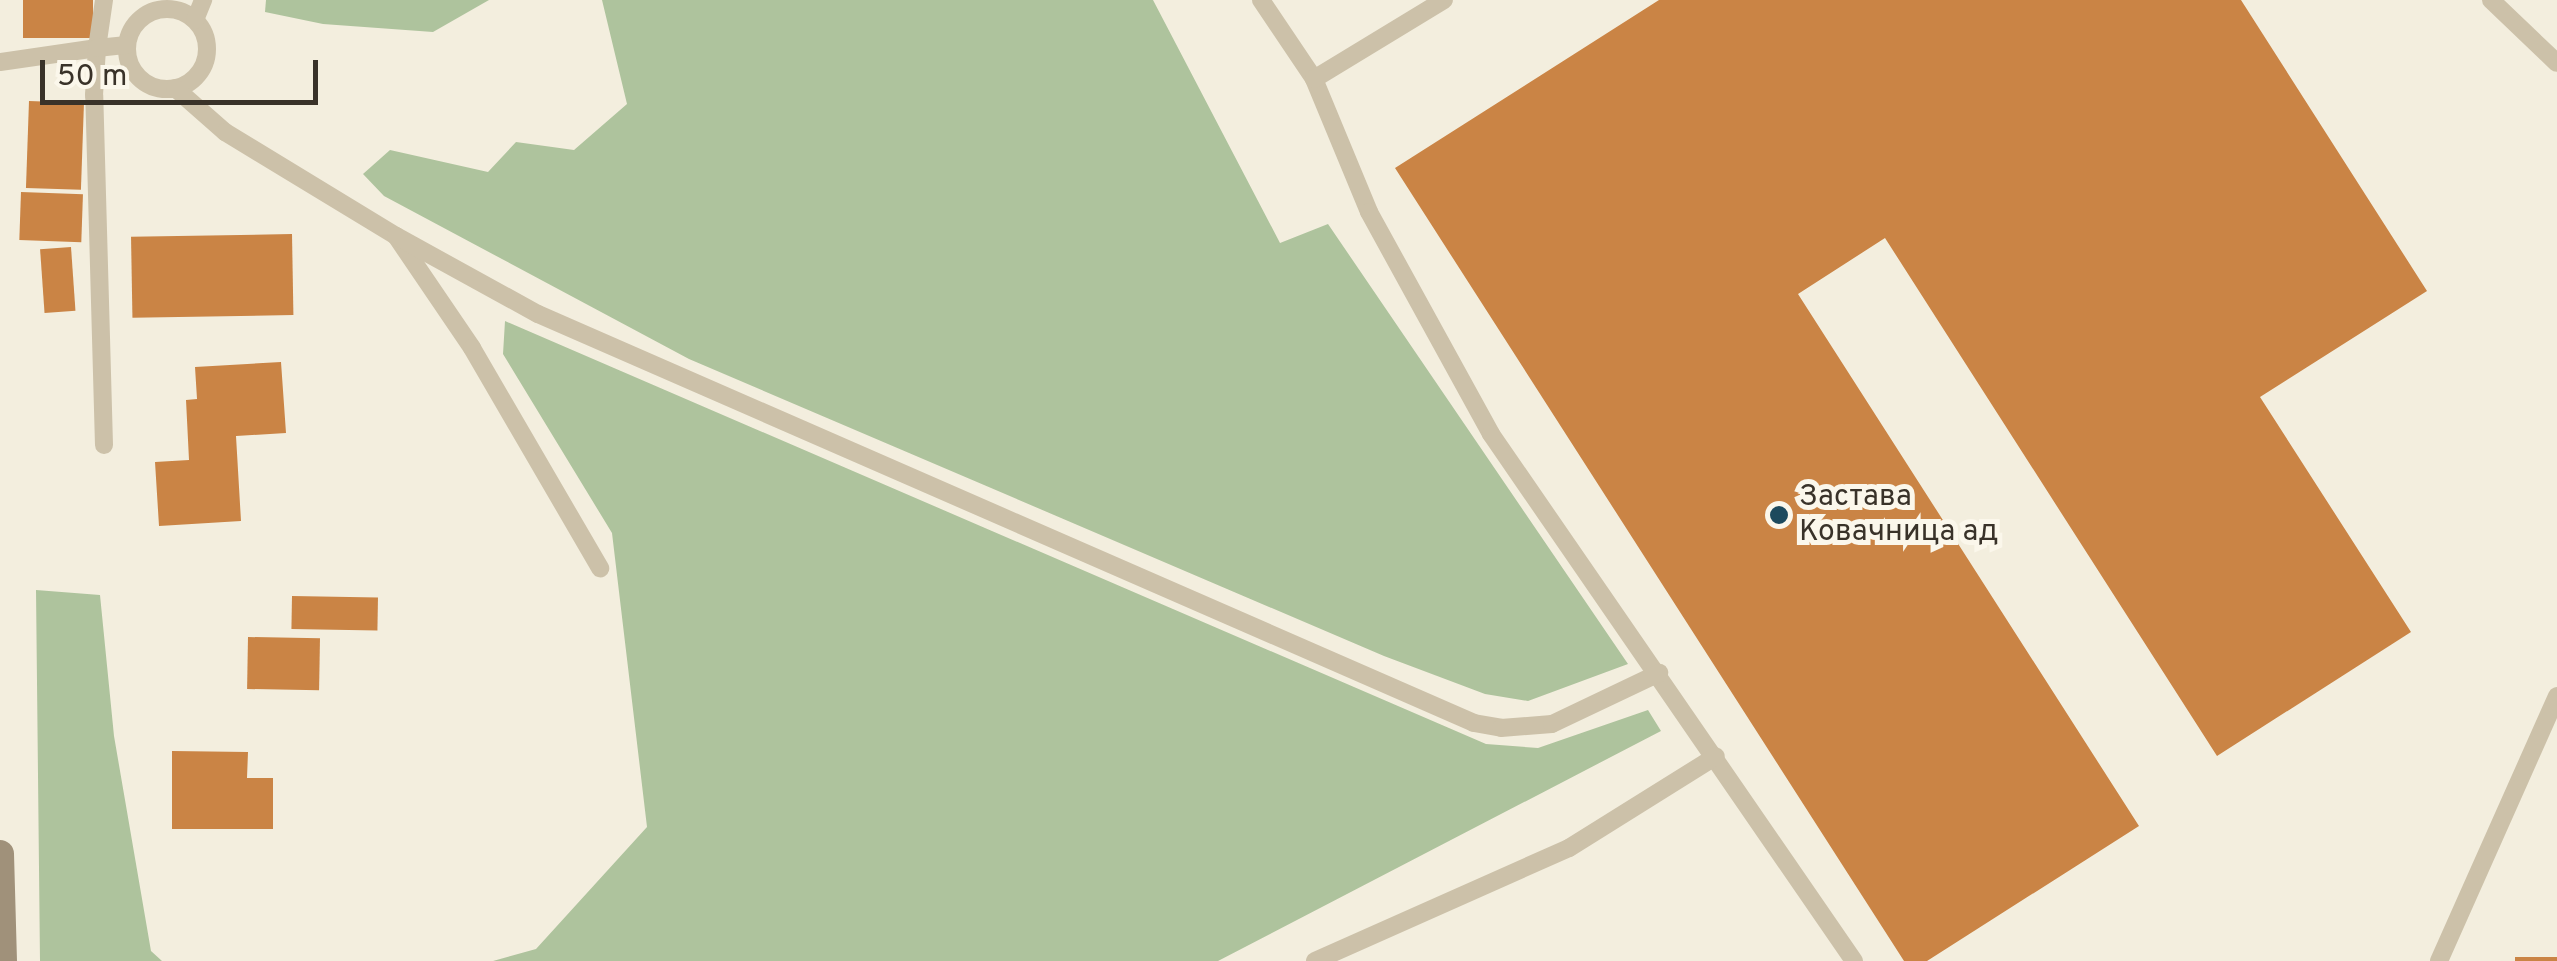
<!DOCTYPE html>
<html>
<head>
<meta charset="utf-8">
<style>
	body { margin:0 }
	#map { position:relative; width:2557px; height:961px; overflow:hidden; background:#f3eede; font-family:Overpass,sans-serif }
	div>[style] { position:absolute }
	.green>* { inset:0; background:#aec39d }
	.building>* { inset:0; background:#ca8445; transform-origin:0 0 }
	.service>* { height:18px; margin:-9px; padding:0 9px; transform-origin:9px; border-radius:9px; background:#ccc1a9 }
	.service>.ring { margin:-9px; padding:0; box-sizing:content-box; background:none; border:18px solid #ccc1a9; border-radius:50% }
	.secondary>* { height:28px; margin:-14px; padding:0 14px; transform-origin:14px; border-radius:14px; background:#a0917a }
	.dots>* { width:28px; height:28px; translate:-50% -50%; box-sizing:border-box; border:5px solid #fbf7eb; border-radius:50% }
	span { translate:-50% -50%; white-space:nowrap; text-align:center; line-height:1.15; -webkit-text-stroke:10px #fbf7eb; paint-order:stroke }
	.poi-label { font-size:30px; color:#393229 }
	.left { translate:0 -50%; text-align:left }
	.scale { position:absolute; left:40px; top:60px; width:278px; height:45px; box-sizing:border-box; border:5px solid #393229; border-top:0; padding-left:12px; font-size:30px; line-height:35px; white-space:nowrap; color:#393229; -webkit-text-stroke:8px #fbf7eb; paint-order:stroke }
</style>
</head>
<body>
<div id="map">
	<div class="green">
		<i style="clip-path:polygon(266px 0,489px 0,433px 32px,323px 24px,265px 12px)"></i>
		<i style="clip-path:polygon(602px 0,1153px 0,1280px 243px,1328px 224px,1628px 664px,1528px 701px,1485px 694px,1384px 656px,689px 359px,384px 196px,363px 174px,390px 150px,488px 172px,516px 142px,574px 150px,627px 104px)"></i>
		<i style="clip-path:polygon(505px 321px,1486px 744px,1538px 748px,1648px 710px,1661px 731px,1218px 961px,493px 961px,536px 949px,647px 827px,612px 533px,503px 354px)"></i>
		<i style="clip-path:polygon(36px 590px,100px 595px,114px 736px,151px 951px,162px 961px,40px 961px)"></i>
	</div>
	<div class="building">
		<i style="left:23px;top:0;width:70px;height:38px"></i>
		<i style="clip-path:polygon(1659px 0,2241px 0,2427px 291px,2260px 397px,2411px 632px,2217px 756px,1885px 238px,1798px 294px,2139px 826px,1927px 961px,1904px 961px,1395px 168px)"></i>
		<i style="left:29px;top:101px;width:55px;height:87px;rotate:2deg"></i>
		<i style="left:21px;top:192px;width:62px;height:48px;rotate:2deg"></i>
		<i style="left:292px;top:234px;width:81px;height:161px;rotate:89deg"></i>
		<i style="left:71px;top:247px;width:64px;height:31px;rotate:86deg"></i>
		<i style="clip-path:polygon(281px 362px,286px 433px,236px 436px,241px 521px,159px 526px,155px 462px,189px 460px,186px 400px,197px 399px,195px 367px)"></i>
		<i style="left:292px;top:596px;width:86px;height:33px;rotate:1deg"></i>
		<i style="left:248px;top:637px;width:72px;height:52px;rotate:1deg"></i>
		<i style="clip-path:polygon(172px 751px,248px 752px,247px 778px,273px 778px,273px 829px,172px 829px)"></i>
		<i style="left:2515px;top:957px;width:42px;height:4px"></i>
	</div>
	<div class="service">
		<i style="left:1261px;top:0;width:95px;rotate:56.1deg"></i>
		<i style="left:1314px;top:79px;width:144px;rotate:67.5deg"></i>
		<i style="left:1369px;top:212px;width:253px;rotate:61.2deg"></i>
		<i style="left:1491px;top:434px;width:640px;rotate:55.44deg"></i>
		<i style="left:2491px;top:0;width:91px;rotate:43.7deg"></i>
		<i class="ring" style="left:127px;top:9px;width:62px;height:62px"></i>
		<i style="left:195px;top:20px;width:22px;rotate:-68deg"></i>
		<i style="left:0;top:62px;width:98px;rotate:-8.2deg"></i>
		<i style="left:97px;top:48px;width:49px;rotate:-81.7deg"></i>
		<i style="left:1314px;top:79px;width:152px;rotate:-31.3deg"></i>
		<i style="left:175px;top:88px;width:67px;rotate:41.3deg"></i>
		<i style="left:225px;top:132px;width:200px;rotate:31.3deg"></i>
		<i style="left:396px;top:236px;width:135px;rotate:55.8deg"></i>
		<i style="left:472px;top:348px;width:255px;rotate:59.8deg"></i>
		<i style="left:396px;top:236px;width:162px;rotate:28.8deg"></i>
		<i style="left:538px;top:314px;width:1021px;rotate:23.6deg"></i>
		<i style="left:1474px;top:723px;width:27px;rotate:10deg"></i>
		<i style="left:1501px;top:728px;width:51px;rotate:-4.5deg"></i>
		<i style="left:1552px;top:724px;width:119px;rotate:-25.5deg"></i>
		<i style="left:104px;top:445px;width:350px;rotate:-91.6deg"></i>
		<i style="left:94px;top:95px;width:47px;rotate:-86.3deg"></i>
		<i style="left:97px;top:48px;width:30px;rotate:-6deg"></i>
		<i style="left:1315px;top:961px;width:278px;rotate:-24deg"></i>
		<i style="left:1569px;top:848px;width:173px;rotate:-32deg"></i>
		<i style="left:2439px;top:961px;width:290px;rotate:-66deg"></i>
	</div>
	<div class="secondary">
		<i style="left:0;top:854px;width:107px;rotate:88.4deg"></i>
	</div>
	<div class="dots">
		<i style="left:1779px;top:515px;background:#1d4a5d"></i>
	</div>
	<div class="poi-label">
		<span class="left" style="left:1799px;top:515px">Застава<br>Ковачница ад</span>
	</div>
	<div class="scale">50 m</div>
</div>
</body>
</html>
